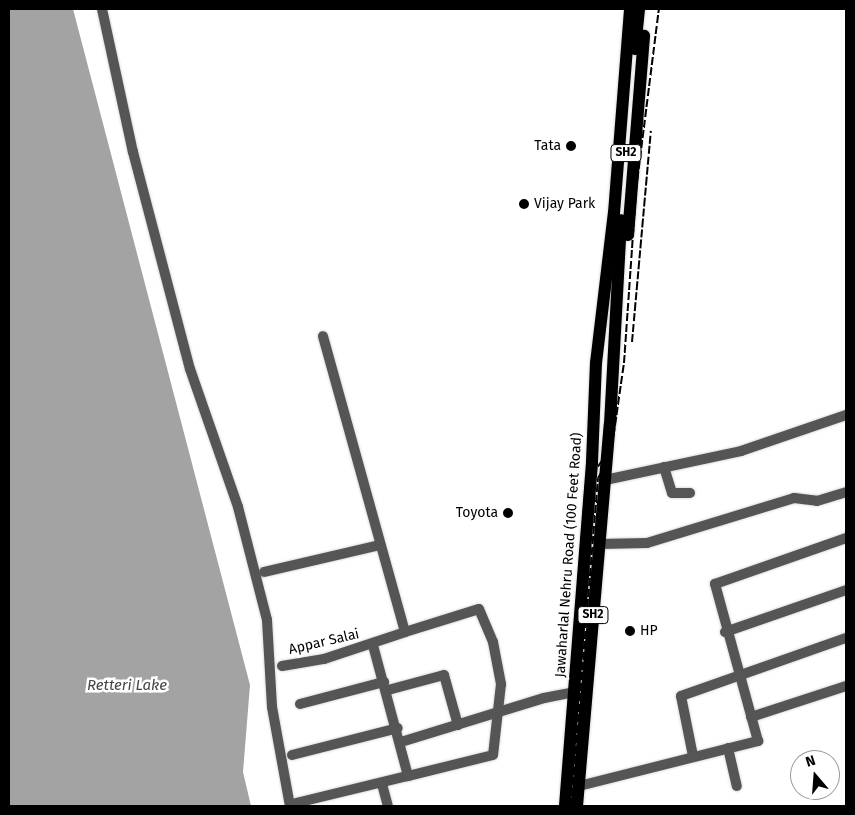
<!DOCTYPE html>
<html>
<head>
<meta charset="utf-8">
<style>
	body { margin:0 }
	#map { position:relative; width:855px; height:815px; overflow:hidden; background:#fff; font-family:"Fira Sans",sans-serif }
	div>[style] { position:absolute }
	.water>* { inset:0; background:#a3a3a3 }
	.roads { filter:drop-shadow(0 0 1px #dbdbdb) drop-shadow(0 0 1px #dbdbdb) }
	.minor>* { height:10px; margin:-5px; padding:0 5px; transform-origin:5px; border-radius:5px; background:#555 }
	.major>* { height:12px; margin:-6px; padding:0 6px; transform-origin:6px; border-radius:6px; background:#000 }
	.rail>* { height:2px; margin-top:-1px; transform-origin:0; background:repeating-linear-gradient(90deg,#000 0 8px,transparent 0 10.5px) }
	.dots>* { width:14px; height:14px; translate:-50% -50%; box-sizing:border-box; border:2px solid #fff; border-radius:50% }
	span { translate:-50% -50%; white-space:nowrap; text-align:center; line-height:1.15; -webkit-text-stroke:5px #fff; paint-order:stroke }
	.shield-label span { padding:1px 4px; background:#fff; border:1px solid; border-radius:4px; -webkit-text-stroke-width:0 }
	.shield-label { font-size:12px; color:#000; font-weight:700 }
	.poi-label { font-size:14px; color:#000 }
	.right { translate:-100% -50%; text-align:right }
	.left { translate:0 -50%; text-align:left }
	.street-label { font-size:14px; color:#000 }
	.water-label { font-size:15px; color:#444; font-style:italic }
	.frame { position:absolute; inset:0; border:10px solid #000; pointer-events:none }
	.north { position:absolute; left:790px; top:750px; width:50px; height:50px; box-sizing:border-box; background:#fff; border:1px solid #999; border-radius:50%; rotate:342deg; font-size:14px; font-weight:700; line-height:20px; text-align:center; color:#000 }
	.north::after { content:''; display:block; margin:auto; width:18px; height:22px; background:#000; clip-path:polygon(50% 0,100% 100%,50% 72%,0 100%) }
</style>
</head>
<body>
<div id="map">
	<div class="water">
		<i style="clip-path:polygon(9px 9px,73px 9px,250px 685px,243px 772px,251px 806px,9px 806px)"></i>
	</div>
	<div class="roads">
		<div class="minor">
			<i style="left:102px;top:9px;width:146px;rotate:77.8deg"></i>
			<i style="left:133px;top:152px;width:224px;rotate:75.3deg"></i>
			<i style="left:190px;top:369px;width:146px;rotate:70.8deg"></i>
			<i style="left:238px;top:507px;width:117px;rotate:75.6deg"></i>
			<i style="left:267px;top:620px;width:87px;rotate:86.7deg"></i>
			<i style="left:272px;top:707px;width:101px;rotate:79.7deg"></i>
			<i style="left:664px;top:467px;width:27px;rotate:73deg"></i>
			<i style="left:672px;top:493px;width:18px"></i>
			<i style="left:605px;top:480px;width:139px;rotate:-12deg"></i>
			<i style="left:741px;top:451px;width:111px;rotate:-18.9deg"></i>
			<i style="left:599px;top:544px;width:48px;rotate:-1.2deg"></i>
			<i style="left:647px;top:543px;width:154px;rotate:-17deg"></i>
			<i style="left:794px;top:498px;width:23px;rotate:7deg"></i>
			<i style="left:817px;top:501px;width:30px;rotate:-17deg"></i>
			<i style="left:264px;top:572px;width:119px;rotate:-13.1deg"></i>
			<i style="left:405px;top:632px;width:77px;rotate:-17.3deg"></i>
			<i style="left:479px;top:609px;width:36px;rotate:67deg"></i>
			<i style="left:493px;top:642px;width:43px;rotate:79.2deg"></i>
			<i style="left:501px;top:684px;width:71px;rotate:96.4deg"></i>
			<i style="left:493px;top:755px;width:88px;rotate:166.1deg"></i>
			<i style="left:725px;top:632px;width:128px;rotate:-19.1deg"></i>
			<i style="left:282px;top:666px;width:43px;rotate:-9.5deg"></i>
			<i style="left:324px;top:659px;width:85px;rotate:-18.4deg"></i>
			<i style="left:405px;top:632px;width:307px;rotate:-105.5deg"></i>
			<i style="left:388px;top:690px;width:58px;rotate:-15deg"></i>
			<i style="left:444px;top:675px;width:52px;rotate:74.4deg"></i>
			<i style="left:300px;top:704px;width:87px;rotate:-14.7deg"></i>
			<i style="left:751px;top:717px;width:100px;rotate:-18.1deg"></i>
			<i style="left:401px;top:742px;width:150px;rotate:-17.1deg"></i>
			<i style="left:544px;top:698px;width:32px;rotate:-11deg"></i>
			<i style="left:728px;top:748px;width:39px;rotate:77deg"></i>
			<i style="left:292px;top:755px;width:109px;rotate:-14.3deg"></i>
			<i style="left:693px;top:756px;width:61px;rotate:-101.3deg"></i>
			<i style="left:681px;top:696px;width:175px;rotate:-19.4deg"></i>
			<i style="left:382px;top:784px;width:23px;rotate:75deg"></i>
			<i style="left:579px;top:786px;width:185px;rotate:-14.1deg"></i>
			<i style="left:758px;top:741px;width:163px;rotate:-105.3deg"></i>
			<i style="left:715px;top:584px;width:139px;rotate:-19.3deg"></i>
			<i style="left:296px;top:803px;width:115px;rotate:-13.6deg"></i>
			<i style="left:408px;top:776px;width:136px;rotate:-105deg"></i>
		</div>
		<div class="major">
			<i style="left:635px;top:49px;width:40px;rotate:-84.3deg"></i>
			<i style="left:628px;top:235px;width:200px;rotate:-85.4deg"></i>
			<i style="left:565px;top:806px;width:345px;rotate:-85.5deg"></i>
			<i style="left:592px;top:462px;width:99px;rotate:-87.7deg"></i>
			<i style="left:596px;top:363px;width:151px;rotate:-83.2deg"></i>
			<i style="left:614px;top:213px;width:205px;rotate:-85.5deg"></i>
			<i style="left:577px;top:806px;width:383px;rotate:-85.1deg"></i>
			<i style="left:610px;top:424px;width:204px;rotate:-86.9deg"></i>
		</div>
	</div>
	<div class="rail">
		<i style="left:632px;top:342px;width:212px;rotate:-84.9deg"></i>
		<i style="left:561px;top:806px;width:323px;rotate:-85.6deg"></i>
		<i style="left:586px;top:484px;width:46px;rotate:-55.6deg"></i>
		<i style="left:612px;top:446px;width:84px;rotate:-81.8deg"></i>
		<i style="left:624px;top:363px;width:173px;rotate:-86deg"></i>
		<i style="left:636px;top:190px;width:182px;rotate:-82.8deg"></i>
		<i style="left:571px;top:806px;width:329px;rotate:-85.3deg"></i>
		<i style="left:598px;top:478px;width:13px;rotate:-58deg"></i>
	</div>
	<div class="dots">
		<i style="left:571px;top:146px;background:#000"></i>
		<i style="left:524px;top:204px;background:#000"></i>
		<i style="left:508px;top:513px;background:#000"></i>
		<i style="left:630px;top:631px;background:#000"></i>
	</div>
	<div class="shield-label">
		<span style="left:626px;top:153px">SH2</span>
		<span style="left:593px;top:615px">SH2</span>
	</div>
	<div class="poi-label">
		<span class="right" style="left:561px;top:146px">Tata</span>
		<span class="left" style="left:534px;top:204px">Vijay Park</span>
		<span class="right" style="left:498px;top:513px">Toyota</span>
		<span class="left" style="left:640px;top:631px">HP</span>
	</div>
	<div class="street-label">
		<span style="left:569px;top:555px;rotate:-86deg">Jawaharlal Nehru Road (100 Feet Road)</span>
		<span style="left:324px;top:642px;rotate:-13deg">Appar Salai</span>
	</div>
	<div class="water-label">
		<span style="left:127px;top:686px">Retteri Lake</span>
	</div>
	<div class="frame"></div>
	<div class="north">N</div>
</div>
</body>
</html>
